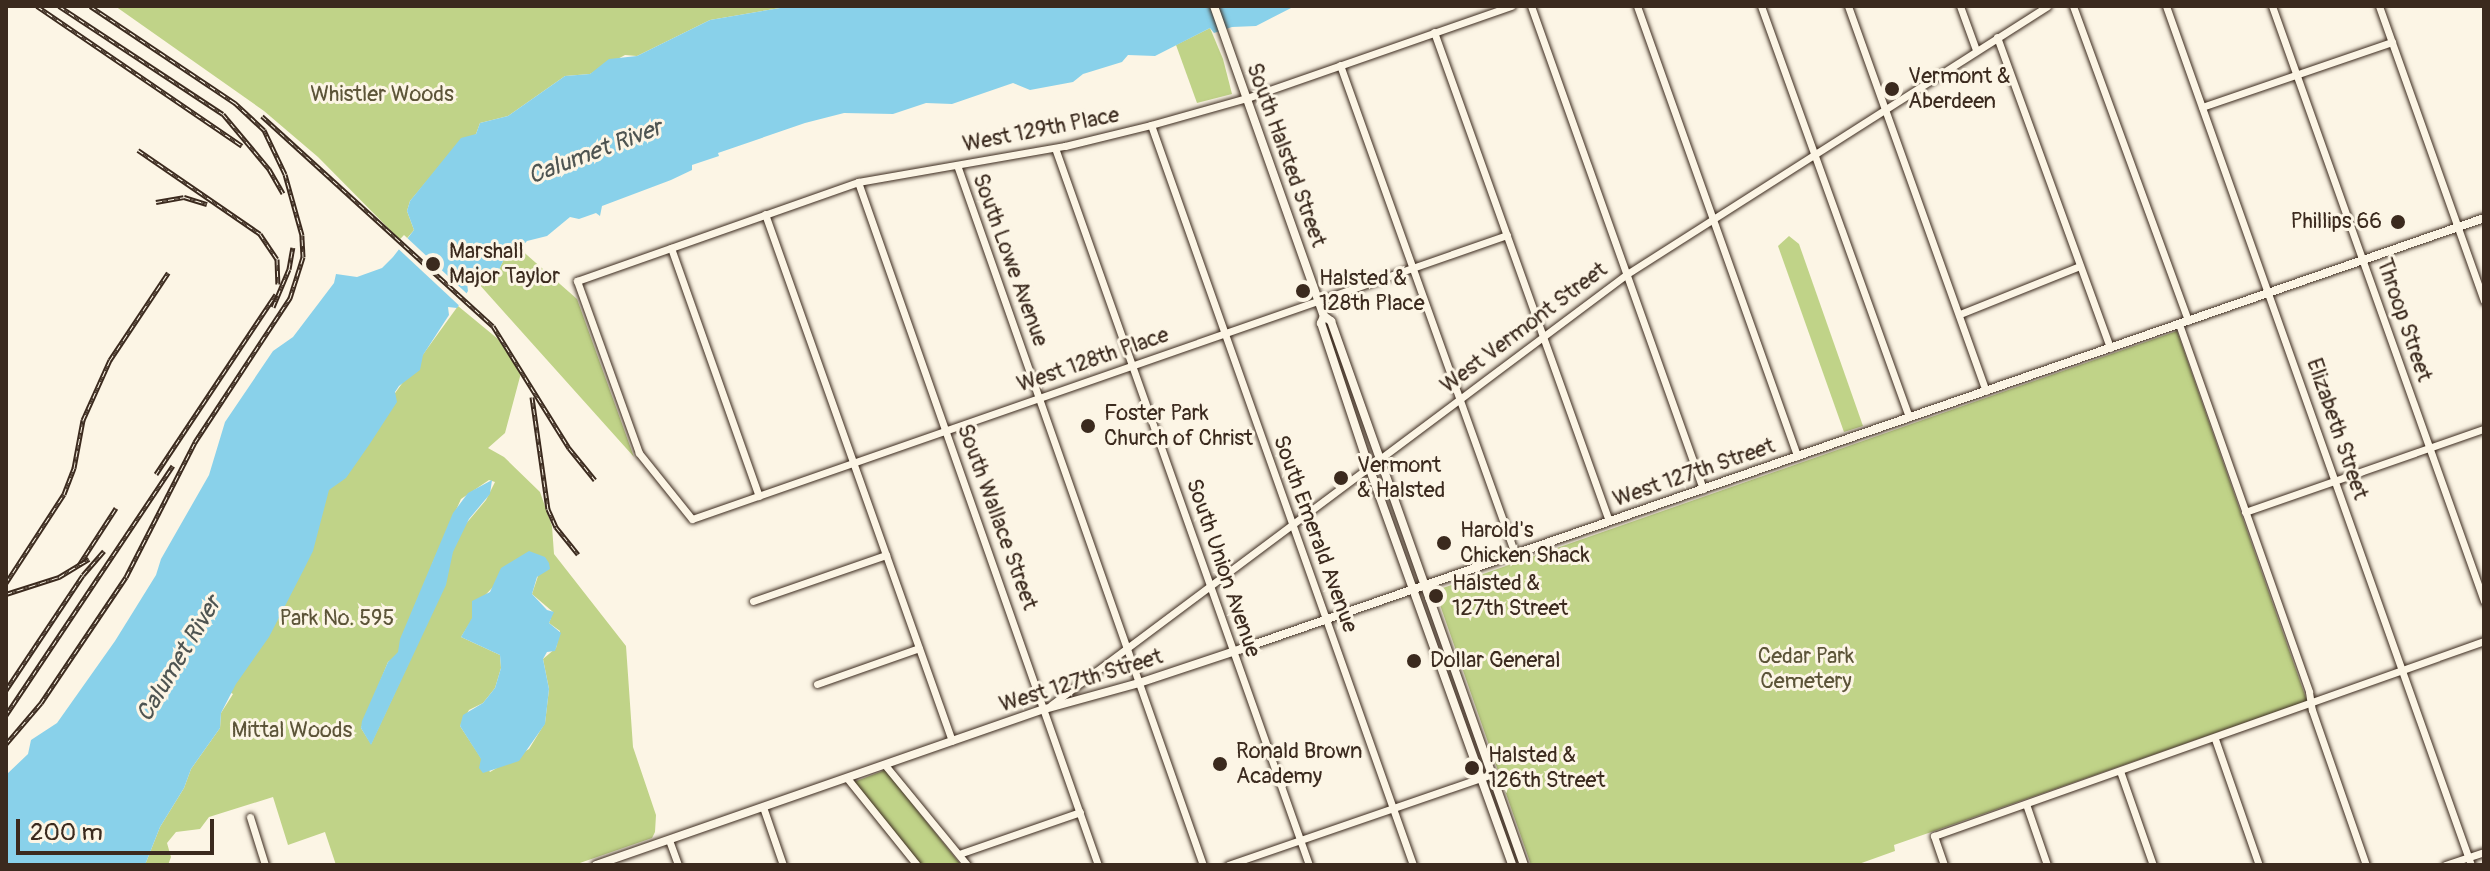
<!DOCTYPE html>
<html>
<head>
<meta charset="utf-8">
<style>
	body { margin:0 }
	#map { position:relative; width:2490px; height:871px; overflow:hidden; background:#fcf5e5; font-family:Pangolin,sans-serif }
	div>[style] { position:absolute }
	.green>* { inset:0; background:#c0d388 }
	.water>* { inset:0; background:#89d1ea }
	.pier>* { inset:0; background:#fcf5e5; transform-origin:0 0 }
	.roads { filter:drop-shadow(0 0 2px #3b2a1e) drop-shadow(0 0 2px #3b2a1e) }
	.minor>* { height:7px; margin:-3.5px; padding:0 3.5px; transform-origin:3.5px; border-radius:3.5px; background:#fcf5e5 }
	.major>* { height:8px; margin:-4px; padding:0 4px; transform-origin:4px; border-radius:4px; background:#fcf5e5 }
	.rail>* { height:5px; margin-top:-2.5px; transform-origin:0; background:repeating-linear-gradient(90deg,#fcf5e5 0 6px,#3b2a1e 0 12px); box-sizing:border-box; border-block:2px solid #3b2a1e }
	.dots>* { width:22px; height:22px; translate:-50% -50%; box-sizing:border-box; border:4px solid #fcf5e5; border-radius:50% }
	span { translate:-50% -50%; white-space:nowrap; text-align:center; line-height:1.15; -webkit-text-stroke:6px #fcf5e5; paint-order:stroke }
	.poi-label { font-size:22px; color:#3b2a1e }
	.left { translate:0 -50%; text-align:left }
	.right { translate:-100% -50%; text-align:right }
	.park-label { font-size:22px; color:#5c5438 }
	.street-label { font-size:22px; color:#3b2a1e }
	.water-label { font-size:24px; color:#4e5451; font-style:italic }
	.frame { position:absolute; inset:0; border:8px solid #3b2a1e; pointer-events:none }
	.scale { position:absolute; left:16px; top:819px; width:198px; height:36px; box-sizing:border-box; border:4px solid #3b2a1e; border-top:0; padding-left:10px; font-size:24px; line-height:28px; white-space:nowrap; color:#3b2a1e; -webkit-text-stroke:6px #fcf5e5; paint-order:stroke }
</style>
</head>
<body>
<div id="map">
	<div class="green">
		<i style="clip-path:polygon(115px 6px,792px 6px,710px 20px,637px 56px,625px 55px,590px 74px,565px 76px,508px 116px,480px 123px,476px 134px,453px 150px,410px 201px,407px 211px,414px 230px,403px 243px,318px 157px,264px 111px)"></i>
		<i style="clip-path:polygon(1210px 28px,1223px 59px,1232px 94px,1197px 103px,1176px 45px)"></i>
		<i style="clip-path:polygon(1789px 236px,1799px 244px,1863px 426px,1844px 432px,1778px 246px)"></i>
		<i style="clip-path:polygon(519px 248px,577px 299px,634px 457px,478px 283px,497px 274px,504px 259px)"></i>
		<i style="clip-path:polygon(evenodd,458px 306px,498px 339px,521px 373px,505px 433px,488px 448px,504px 457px,540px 492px,552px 526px,554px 554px,626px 646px,633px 747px,656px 815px,655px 832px,652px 838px,574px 865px,336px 865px,325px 832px,288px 845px,273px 797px,209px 817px,200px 829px,176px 832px,167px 843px,171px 857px,168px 865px,145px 865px,160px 827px,184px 788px,191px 769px,220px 728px,221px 713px,233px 694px,226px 690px,333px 479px,458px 306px,489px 480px,495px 482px,486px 500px,432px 564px,461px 499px,489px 480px,458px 306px,550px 569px,539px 573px,532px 594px,553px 612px,549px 623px,560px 631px,556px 648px,543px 659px,549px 689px,545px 723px,529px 749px,490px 772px,460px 726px,469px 710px,483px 703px,495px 688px,501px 668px,500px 655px,461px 637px,473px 618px,472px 609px,493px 587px,550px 569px,458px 306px,417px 642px,411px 658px,371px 744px,361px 728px,388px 662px,417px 642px)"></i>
		<i style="clip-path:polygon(2177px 331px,2307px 701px,1894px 845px,1895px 851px,1856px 865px,1531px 865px,1439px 602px,1440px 589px)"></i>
		<i style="clip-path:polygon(885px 770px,961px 865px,921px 865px,854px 782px)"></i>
	</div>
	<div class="water">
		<i style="clip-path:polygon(792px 6px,1295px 6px,1256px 26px,1232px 27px,1214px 33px,1210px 28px,1155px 56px,1128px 55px,1122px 62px,1083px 74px,1073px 82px,1030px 90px,1013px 83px,952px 104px,926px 103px,893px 114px,844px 113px,805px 123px,718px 153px,719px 156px,692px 165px,692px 170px,671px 180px,602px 206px,600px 216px,596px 213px,579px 219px,570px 217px,547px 236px,527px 241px,514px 255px,504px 259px,497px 274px,475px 285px,467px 283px,468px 291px,457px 308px,448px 307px,449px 315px,423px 355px,420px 370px,399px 386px,395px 392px,397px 402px,369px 445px,346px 478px,329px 490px,313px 551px,303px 571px,269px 637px,236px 684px,221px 713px,220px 728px,191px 769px,184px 788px,160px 827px,145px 865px,6px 865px,6px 775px,28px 754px,31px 740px,57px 723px,115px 641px,156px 575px,161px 559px,209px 475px,225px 422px,273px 351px,293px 337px,334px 283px,336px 274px,357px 277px,382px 268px,393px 257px,414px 230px,407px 211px,410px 201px,461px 138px,476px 134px,480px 123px,508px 116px,565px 76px,590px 74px,609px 59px,637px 56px,710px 20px)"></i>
		<i style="clip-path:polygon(492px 480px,490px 494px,469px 519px,453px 552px,446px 585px,371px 745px,361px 728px,362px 721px,388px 662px,398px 652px,400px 639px,453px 513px,468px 493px)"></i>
		<i style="clip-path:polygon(529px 551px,545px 557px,549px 563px,550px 569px,537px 577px,532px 594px,547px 610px,554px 612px,549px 623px,561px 633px,555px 651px,547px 652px,543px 659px,549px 689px,545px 724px,519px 761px,483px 773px,479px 768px,481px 759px,460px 726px,463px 715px,483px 703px,495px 688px,501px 668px,500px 655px,461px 637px,472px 618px,472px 601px,490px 592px,501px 568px)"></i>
	</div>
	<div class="pier">
		<i style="left:404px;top:235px;width:88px;height:14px;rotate:43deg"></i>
	</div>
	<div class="roads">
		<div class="minor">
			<i style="left:1531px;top:6px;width:513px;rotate:70.4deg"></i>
			<i style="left:1637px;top:6px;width:478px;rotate:70.4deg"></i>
			<i style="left:1761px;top:6px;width:437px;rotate:70.2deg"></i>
			<i style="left:1848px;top:6px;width:409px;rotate:70.3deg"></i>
			<i style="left:1960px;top:6px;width:47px;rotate:70deg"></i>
			<i style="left:2073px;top:6px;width:335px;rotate:69.9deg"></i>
			<i style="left:2166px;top:6px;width:912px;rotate:70.45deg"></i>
			<i style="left:2272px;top:6px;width:632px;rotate:70.39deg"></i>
			<i style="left:2379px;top:6px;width:313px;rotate:70.4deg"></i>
			<i style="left:1434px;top:32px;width:519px;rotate:70.31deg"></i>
			<i style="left:1997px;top:37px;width:331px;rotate:70deg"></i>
			<i style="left:1340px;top:65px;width:519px;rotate:70.31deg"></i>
			<i style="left:2202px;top:107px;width:201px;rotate:-18.9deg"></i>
			<i style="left:1151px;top:125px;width:785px;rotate:70.5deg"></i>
			<i style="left:1055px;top:148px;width:761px;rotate:70.49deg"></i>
			<i style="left:957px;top:165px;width:742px;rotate:70.64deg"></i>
			<i style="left:858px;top:182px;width:724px;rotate:70.64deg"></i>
			<i style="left:765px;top:214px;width:559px;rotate:70.46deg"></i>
			<i style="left:1507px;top:235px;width:863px;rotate:160.79deg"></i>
			<i style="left:692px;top:519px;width:85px;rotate:-128.8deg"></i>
			<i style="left:639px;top:453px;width:183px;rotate:-109.8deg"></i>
			<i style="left:577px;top:281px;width:298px;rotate:-19.4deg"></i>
			<i style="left:858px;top:182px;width:210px;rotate:-9.9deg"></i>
			<i style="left:1065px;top:146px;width:89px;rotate:-13.7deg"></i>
			<i style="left:1151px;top:125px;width:100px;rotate:-15.7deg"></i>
			<i style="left:1247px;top:98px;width:280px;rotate:-19.2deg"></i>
			<i style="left:671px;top:248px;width:263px;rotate:70.5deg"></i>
			<i style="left:1960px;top:314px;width:129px;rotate:-21.8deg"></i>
			<i style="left:2179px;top:324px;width:390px;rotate:70.5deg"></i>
			<i style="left:2309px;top:692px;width:18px;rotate:81deg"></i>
			<i style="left:2312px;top:710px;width:164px;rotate:70.8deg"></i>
			<i style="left:2245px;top:512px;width:253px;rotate:-19.2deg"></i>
			<i style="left:753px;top:601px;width:141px;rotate:-19.1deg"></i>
			<i style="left:817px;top:684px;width:108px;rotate:-19.4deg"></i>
			<i style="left:1051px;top:705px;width:719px;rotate:-36.81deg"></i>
			<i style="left:1627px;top:274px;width:498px;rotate:-32.5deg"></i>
			<i style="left:2215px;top:739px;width:133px;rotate:70.8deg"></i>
			<i style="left:885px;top:765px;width:129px;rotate:50.6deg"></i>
			<i style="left:2120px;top:771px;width:100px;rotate:70.7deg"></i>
			<i style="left:847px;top:778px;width:112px;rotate:51.2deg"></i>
			<i style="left:2026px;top:804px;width:65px;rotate:71deg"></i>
			<i style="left:763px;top:807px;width:61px;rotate:71deg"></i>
			<i style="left:250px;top:817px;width:50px;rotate:72.6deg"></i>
			<i style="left:669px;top:840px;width:27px;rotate:70deg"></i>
			<i style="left:959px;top:854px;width:128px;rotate:-19.1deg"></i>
			<i style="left:1228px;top:865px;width:279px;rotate:-19deg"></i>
			<i style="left:1944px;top:865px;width:31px;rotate:-109deg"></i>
			<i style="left:1934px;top:836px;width:584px;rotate:-19.52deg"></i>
			<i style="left:2445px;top:865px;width:41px;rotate:-18.4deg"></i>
		</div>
		<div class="major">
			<i style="left:1214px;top:6px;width:329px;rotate:70.5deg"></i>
			<i style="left:1324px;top:316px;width:8px;rotate:113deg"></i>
			<i style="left:1321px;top:323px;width:152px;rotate:71.6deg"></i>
			<i style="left:1369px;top:467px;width:423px;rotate:70.2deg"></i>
			<i style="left:1324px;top:316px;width:9px;rotate:36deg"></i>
			<i style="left:1331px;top:321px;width:577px;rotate:70.47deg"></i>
			<i style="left:596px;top:865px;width:475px;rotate:-19.2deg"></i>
			<i style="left:1045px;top:709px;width:98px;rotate:-15.5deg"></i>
			<i style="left:1139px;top:683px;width:108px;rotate:-18.4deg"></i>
			<i style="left:1241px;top:649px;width:1316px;rotate:-19.12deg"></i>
		</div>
	</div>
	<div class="rail">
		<i style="left:37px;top:6px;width:248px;rotate:34.3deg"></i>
		<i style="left:59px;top:6px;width:196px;rotate:33.4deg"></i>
		<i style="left:223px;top:114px;width:72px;rotate:50.1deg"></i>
		<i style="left:269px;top:169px;width:28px;rotate:60deg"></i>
		<i style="left:262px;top:116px;width:312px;rotate:42.3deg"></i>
		<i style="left:493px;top:326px;width:144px;rotate:58.1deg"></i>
		<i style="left:569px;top:448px;width:41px;rotate:50.9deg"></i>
		<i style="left:138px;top:150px;width:148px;rotate:34.5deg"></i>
		<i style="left:260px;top:234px;width:30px;rotate:56deg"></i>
		<i style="left:277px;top:259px;width:25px;rotate:88deg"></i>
		<i style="left:156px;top:202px;width:28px;rotate:-10deg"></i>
		<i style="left:184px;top:197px;width:24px;rotate:17deg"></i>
		<i style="left:273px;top:307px;width:41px;rotate:-67.2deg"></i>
		<i style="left:289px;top:269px;width:22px;rotate:-80deg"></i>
		<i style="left:532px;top:397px;width:113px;rotate:81.9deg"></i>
		<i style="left:548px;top:509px;width:20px;rotate:66deg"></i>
		<i style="left:556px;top:527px;width:35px;rotate:51deg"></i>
		<i style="left:156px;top:474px;width:216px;rotate:-56.3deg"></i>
		<i style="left:79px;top:565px;width:68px;rotate:-57deg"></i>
		<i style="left:6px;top:583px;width:106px;rotate:-56.9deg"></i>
		<i style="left:64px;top:494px;width:28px;rotate:-69deg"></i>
		<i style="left:74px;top:468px;width:49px;rotate:-79.4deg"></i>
		<i style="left:83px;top:420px;width:66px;rotate:-65.8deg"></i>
		<i style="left:110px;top:360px;width:105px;rotate:-56.3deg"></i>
		<i style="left:6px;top:594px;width:56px;rotate:-17.8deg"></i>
		<i style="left:59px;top:577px;width:35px;rotate:-31deg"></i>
		<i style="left:6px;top:690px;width:138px;rotate:-56.2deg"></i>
		<i style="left:83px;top:575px;width:32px;rotate:-49deg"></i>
		<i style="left:6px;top:715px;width:300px;rotate:-56.2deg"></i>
		<i style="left:6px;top:744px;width:54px;rotate:-49.5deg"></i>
		<i style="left:41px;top:703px;width:152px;rotate:-56deg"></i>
		<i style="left:126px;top:577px;width:152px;rotate:-62.9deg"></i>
		<i style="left:195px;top:442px;width:173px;rotate:-56.6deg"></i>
		<i style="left:290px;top:298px;width:43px;rotate:-72.4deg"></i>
		<i style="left:303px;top:257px;width:22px;rotate:-93deg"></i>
		<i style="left:302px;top:235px;width:63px;rotate:-105.6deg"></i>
		<i style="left:285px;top:174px;width:49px;rotate:-115.5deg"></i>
		<i style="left:264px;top:130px;width:40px;rotate:-137deg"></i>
		<i style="left:235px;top:103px;width:174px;rotate:-146.2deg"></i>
	</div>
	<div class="dots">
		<i style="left:1892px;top:89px;background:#3b2a1e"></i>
		<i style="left:2398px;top:222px;background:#3b2a1e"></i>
		<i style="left:433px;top:264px;background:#3b2a1e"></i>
		<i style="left:1303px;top:291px;background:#3b2a1e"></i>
		<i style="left:1088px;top:426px;background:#3b2a1e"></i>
		<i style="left:1341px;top:478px;background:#3b2a1e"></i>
		<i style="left:1444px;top:543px;background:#3b2a1e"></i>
		<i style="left:1436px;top:596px;background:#3b2a1e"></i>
		<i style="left:1414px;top:661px;background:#3b2a1e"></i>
		<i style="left:1220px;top:764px;background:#3b2a1e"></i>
		<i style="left:1472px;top:768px;background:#3b2a1e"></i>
	</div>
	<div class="poi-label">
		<span class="left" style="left:1908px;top:89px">Vermont &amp;<br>Aberdeen</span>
		<span class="right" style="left:2382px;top:222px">Phillips 66</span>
		<span class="left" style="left:449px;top:264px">Marshall<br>Major Taylor</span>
		<span class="left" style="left:1319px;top:291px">Halsted &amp;<br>128th Place</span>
		<span class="left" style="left:1104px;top:426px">Foster Park<br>Church of Christ</span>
		<span class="left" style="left:1357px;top:478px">Vermont<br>&amp; Halsted</span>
		<span class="left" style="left:1460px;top:543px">Harold's<br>Chicken Shack</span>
		<span class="left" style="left:1452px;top:596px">Halsted &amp;<br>127th Street</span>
		<span class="left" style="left:1430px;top:661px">Dollar General</span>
		<span class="left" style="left:1236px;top:764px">Ronald Brown<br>Academy</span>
		<span class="left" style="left:1488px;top:768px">Halsted &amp;<br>126th Street</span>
	</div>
	<div class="park-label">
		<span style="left:382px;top:95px">Whistler Woods</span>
		<span style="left:337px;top:619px">Park No. 595</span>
		<span style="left:1806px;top:669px">Cedar Park<br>Cemetery</span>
		<span style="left:292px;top:731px">Mittal Woods</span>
	</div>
	<div class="street-label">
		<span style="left:1041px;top:130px;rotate:-11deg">West 129th Place</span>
		<span style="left:1286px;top:155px;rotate:70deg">South Halsted Street</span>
		<span style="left:1010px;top:260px;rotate:70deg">South Lowe Avenue</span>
		<span style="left:2404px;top:320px;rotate:71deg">Throop Street</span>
		<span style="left:1524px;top:328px;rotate:-37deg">West Vermont Street</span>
		<span style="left:1093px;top:360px;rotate:-19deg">West 128th Place</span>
		<span style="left:2337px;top:429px;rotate:71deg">Elizabeth Street</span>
		<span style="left:1694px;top:473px;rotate:-19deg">West 127th Street</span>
		<span style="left:997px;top:517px;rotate:70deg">South Wallace Street</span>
		<span style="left:1315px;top:534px;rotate:70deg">South Emerald Avenue</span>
		<span style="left:1223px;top:568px;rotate:71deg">South Union Avenue</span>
		<span style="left:1081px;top:681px;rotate:-17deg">West 127th Street</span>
	</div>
	<div class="water-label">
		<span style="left:595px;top:152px;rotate:-21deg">Calumet River</span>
		<span style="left:179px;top:659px;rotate:-59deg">Calumet River</span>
	</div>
	<div class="frame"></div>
	<div class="scale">200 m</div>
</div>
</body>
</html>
